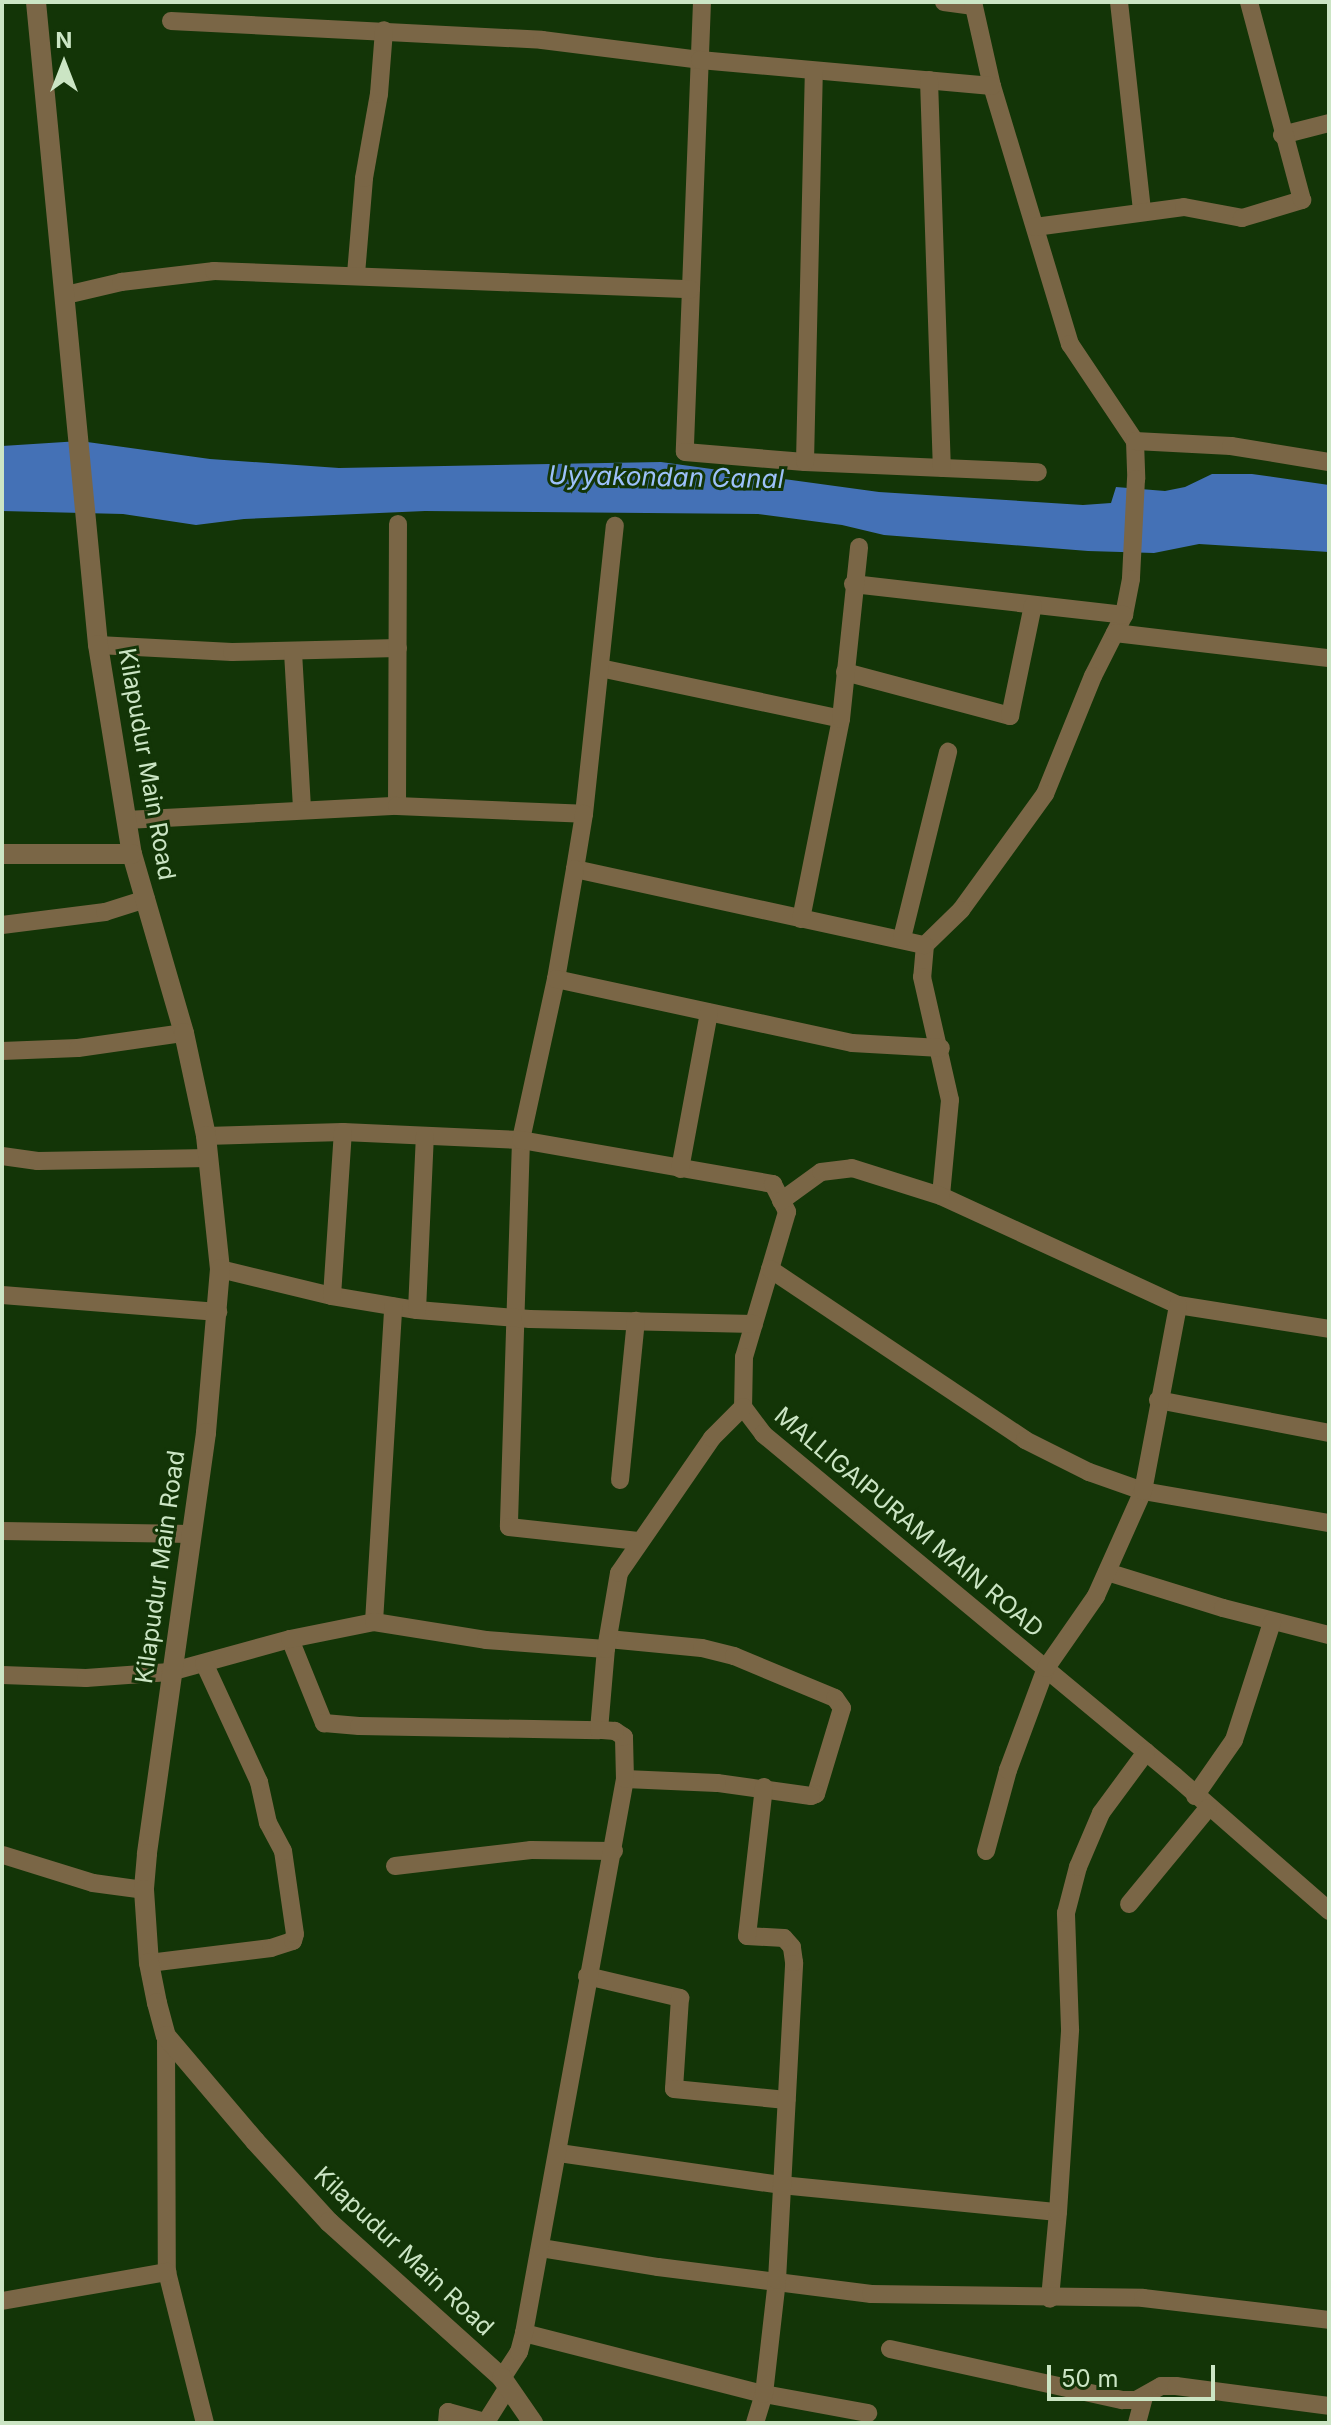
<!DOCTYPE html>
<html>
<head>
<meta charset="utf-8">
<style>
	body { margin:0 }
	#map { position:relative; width:1331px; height:2425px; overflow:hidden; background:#133507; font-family:Inter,sans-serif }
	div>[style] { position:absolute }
	.water>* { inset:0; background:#4471b6 }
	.minor>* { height:18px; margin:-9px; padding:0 9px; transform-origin:9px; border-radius:9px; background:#7a6646 }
	.tertiary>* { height:20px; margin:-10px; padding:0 10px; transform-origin:10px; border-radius:10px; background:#7a6646 }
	span { translate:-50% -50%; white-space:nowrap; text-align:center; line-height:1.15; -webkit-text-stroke:6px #133507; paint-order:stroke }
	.street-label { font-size:24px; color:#cbe5c4 }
	.water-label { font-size:26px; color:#9dc1fa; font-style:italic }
	.frame { position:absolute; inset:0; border:4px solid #cbe5c4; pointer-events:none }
	.north { position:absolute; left:24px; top:24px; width:80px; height:80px; -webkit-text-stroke:6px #133507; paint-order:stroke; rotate:0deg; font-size:22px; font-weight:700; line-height:32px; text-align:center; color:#cbe5c4 }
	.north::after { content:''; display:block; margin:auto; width:28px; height:36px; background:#cbe5c4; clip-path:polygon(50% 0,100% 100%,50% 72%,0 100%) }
	.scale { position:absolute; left:1047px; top:2365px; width:168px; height:36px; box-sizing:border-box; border:4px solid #cbe5c4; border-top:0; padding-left:10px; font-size:24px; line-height:28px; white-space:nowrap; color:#cbe5c4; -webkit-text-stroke:6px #133507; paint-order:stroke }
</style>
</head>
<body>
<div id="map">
	<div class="water">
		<i style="clip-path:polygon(80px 441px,210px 459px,339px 468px,661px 462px,879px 492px,1083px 505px,1111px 503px,1116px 487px,1165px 491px,1185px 487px,1212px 474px,1252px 474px,1329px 485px,1329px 552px,1199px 544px,1154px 553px,1088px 551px,884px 535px,842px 525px,758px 514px,425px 511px,244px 519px,196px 525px,123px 514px,2px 511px,2px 446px)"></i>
	</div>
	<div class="minor">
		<i style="left:702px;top:2px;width:450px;rotate:92.2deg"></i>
		<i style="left:685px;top:452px;width:120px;rotate:4.8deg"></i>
		<i style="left:805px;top:462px;width:233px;rotate:2.5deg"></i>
		<i style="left:944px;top:2px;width:30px;rotate:8deg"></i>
		<i style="left:973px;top:2px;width:86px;rotate:77.3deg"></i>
		<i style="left:992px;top:86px;width:270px;rotate:73.2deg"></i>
		<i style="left:1070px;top:344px;width:117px;rotate:56.2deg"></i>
		<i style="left:1135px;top:441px;width:38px;rotate:88deg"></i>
		<i style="left:1136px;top:479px;width:100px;rotate:92.9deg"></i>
		<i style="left:1131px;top:579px;width:37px;rotate:101deg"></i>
		<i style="left:1124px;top:615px;width:68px;rotate:116.9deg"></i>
		<i style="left:1093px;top:676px;width:127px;rotate:112.1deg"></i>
		<i style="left:1045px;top:794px;width:143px;rotate:125.9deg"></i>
		<i style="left:961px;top:910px;width:50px;rotate:135.8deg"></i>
		<i style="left:925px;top:945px;width:32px;rotate:95deg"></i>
		<i style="left:922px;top:977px;width:126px;rotate:77.2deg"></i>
		<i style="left:950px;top:1100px;width:96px;rotate:95.4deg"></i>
		<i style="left:941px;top:1196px;width:261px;rotate:24.7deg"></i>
		<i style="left:1178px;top:1305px;width:153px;rotate:9deg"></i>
		<i style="left:1119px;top:2px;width:209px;rotate:83.7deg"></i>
		<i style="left:171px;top:21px;width:371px;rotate:2.9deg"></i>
		<i style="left:542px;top:40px;width:159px;rotate:7.2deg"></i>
		<i style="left:700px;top:60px;width:293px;rotate:5.1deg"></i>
		<i style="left:929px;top:80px;width:388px;rotate:88.1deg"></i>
		<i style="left:1282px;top:135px;width:49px;rotate:-14.3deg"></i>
		<i style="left:1035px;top:227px;width:150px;rotate:-7.6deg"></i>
		<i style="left:1184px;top:207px;width:59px;rotate:10.7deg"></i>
		<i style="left:1242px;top:218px;width:63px;rotate:-16.7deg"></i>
		<i style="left:1302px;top:200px;width:205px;rotate:-105deg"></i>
		<i style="left:356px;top:274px;width:96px;rotate:-85.2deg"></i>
		<i style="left:364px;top:178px;width:85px;rotate:-79.9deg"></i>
		<i style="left:379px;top:94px;width:64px;rotate:-85.5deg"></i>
		<i style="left:66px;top:295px;width:57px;rotate:-13.3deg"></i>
		<i style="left:121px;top:282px;width:94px;rotate:-6.7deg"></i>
		<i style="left:214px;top:271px;width:477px;rotate:2.2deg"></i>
		<i style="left:1135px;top:441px;width:96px;rotate:3deg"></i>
		<i style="left:1231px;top:446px;width:99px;rotate:9.3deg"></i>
		<i style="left:805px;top:462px;width:390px;rotate:-88.7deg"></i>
		<i style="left:853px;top:584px;width:273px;rotate:6.5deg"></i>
		<i style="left:1115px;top:633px;width:215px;rotate:6.7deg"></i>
		<i style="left:98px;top:645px;width:134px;rotate:3deg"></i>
		<i style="left:232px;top:652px;width:166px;rotate:-1.4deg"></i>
		<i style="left:293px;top:652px;width:158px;rotate:86.7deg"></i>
		<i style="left:600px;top:668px;width:246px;rotate:11.9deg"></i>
		<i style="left:845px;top:672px;width:171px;rotate:14.9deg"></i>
		<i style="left:1010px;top:716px;width:113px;rotate:-78.3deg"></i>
		<i style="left:397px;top:806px;width:282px;rotate:-89.8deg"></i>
		<i style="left:584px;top:814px;width:290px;rotate:-83.9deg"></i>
		<i style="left:126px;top:820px;width:271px;rotate:-3deg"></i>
		<i style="left:397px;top:806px;width:187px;rotate:2.4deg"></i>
		<i style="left:584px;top:814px;width:56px;rotate:99.3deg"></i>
		<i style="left:575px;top:869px;width:358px;rotate:12.3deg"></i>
		<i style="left:575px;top:869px;width:112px;rotate:99.8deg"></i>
		<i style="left:556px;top:979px;width:165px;rotate:102.3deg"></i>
		<i style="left:521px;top:1140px;width:387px;rotate:91.8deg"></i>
		<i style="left:509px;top:1527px;width:130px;rotate:6.2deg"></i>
		<i style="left:801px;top:919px;width:204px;rotate:-78.7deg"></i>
		<i style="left:841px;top:719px;width:173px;rotate:-84deg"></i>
		<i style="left:2px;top:925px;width:104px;rotate:-7.2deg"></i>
		<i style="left:105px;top:912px;width:43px;rotate:-17.6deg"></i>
		<i style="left:902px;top:938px;width:192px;rotate:-76.1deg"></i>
		<i style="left:556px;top:979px;width:303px;rotate:12.2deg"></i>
		<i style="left:852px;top:1043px;width:89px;rotate:3.2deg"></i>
		<i style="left:2px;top:1051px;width:76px;rotate:-2.3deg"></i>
		<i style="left:78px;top:1048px;width:107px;rotate:-8.1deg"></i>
		<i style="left:206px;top:1136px;width:137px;rotate:-1.7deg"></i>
		<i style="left:343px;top:1132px;width:178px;rotate:2.6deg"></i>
		<i style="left:521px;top:1140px;width:256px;rotate:9.9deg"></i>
		<i style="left:773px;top:1184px;width:31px;rotate:63deg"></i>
		<i style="left:787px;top:1212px;width:151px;rotate:106.5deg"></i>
		<i style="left:744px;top:1357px;width:50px;rotate:91.1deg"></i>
		<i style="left:743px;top:1407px;width:34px;rotate:53deg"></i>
		<i style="left:763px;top:1434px;width:535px;rotate:39.7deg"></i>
		<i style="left:1175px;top:1776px;width:205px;rotate:41.2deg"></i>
		<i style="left:2px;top:1156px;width:36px;rotate:8deg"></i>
		<i style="left:38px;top:1161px;width:171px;rotate:-1deg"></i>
		<i style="left:680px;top:1169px;width:159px;rotate:-79.5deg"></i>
		<i style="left:781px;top:1201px;width:49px;rotate:-35.9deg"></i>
		<i style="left:821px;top:1172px;width:31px;rotate:-7deg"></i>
		<i style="left:852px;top:1168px;width:93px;rotate:17.5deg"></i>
		<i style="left:220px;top:1269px;width:115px;rotate:13.6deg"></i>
		<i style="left:332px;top:1296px;width:86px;rotate:9.4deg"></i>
		<i style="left:417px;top:1310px;width:113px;rotate:4.6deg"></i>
		<i style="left:530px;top:1319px;width:224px;rotate:1.3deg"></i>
		<i style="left:770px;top:1269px;width:307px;rotate:33.8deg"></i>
		<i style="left:1025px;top:1440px;width:72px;rotate:26.6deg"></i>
		<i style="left:1089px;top:1472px;width:57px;rotate:19.4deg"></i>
		<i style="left:1143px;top:1491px;width:189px;rotate:9.8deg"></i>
		<i style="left:2px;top:1295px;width:217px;rotate:4.5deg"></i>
		<i style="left:332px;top:1296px;width:164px;rotate:-86.2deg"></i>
		<i style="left:417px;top:1310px;width:174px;rotate:-87.4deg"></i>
		<i style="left:1158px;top:1400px;width:174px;rotate:10.9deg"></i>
		<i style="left:620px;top:1480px;width:160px;rotate:-84.3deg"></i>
		<i style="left:2px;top:1531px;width:190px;rotate:0.9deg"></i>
		<i style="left:1107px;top:1572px;width:121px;rotate:17.2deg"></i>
		<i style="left:1223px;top:1608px;width:109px;rotate:14.3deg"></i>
		<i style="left:374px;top:1622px;width:316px;rotate:-86.5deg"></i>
		<i style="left:290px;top:1639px;width:91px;rotate:68deg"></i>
		<i style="left:324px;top:1723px;width:35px;rotate:5deg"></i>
		<i style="left:359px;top:1726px;width:240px;rotate:1deg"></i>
		<i style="left:599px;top:1730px;width:81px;rotate:-85.1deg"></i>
		<i style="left:608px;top:1639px;width:94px;rotate:5.5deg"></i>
		<i style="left:702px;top:1648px;width:33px;rotate:14deg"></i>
		<i style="left:734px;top:1656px;width:109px;rotate:22.6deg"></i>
		<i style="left:835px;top:1698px;width:12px;rotate:55deg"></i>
		<i style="left:842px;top:1708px;width:90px;rotate:106.8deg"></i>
		<i style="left:816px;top:1794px;width:5px;rotate:158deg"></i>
		<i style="left:811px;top:1796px;width:95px;rotate:-172.1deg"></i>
		<i style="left:717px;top:1783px;width:92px;rotate:-177.5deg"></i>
		<i style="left:2px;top:1675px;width:84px;rotate:2deg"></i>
		<i style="left:86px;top:1678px;width:84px;rotate:-4.1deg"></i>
		<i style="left:170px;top:1672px;width:124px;rotate:-15.4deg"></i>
		<i style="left:290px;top:1639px;width:86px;rotate:-11.4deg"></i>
		<i style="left:374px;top:1622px;width:113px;rotate:9.1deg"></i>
		<i style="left:486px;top:1640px;width:120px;rotate:4.3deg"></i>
		<i style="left:606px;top:1649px;width:77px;rotate:-80.3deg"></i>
		<i style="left:619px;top:1573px;width:164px;rotate:-55.4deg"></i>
		<i style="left:712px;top:1438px;width:44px;rotate:-45deg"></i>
		<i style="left:1195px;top:1796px;width:68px;rotate:-55.1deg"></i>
		<i style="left:1234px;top:1740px;width:124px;rotate:-72.1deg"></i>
		<i style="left:986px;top:1851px;width:84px;rotate:-74.8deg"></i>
		<i style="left:1008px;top:1770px;width:109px;rotate:-69.6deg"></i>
		<i style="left:1046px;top:1668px;width:88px;rotate:-55.2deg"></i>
		<i style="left:1096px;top:1596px;width:115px;rotate:-65.9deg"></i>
		<i style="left:1143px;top:1491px;width:189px;rotate:-79.3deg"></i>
		<i style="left:3px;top:1855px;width:94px;rotate:17.3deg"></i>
		<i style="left:93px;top:1883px;width:51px;rotate:7.8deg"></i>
		<i style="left:395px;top:1866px;width:137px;rotate:-6.7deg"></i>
		<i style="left:531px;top:1850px;width:83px;rotate:0.7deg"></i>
		<i style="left:1129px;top:1904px;width:124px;rotate:-50.5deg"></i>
		<i style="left:149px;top:1963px;width:123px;rotate:-7deg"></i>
		<i style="left:271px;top:1948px;width:23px;rotate:-18deg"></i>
		<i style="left:293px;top:1941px;width:7px;rotate:-74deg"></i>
		<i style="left:295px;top:1934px;width:84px;rotate:-98.2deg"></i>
		<i style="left:283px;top:1851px;width:32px;rotate:-118deg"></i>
		<i style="left:268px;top:1823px;width:42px;rotate:-102.4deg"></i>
		<i style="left:259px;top:1782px;width:131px;rotate:-114.8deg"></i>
		<i style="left:587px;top:1976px;width:96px;rotate:13.3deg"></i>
		<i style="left:680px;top:1998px;width:91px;rotate:93.8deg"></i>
		<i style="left:674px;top:2089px;width:113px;rotate:5.6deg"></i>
		<i style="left:166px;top:2036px;width:236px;rotate:89.8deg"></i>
		<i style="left:167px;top:2272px;width:156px;rotate:75.9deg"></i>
		<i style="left:559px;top:2153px;width:224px;rotate:8.2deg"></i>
		<i style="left:781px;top:2185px;width:278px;rotate:5.6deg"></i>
		<i style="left:1058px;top:2212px;width:87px;rotate:95.3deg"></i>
		<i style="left:1058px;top:2212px;width:183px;rotate:-86.2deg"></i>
		<i style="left:1070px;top:2029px;width:116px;rotate:-92deg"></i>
		<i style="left:1066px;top:1913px;width:48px;rotate:-75.4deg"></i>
		<i style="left:1078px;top:1867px;width:59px;rotate:-66.9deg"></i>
		<i style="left:1101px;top:1813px;width:76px;rotate:-53.6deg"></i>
		<i style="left:541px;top:2248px;width:119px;rotate:9.2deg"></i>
		<i style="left:658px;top:2267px;width:215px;rotate:7.2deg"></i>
		<i style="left:871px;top:2294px;width:272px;rotate:0.8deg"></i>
		<i style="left:1143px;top:2298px;width:187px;rotate:6.7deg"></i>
		<i style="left:2px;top:2301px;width:168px;rotate:-10deg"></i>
		<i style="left:524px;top:2333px;width:248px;rotate:14.3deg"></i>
		<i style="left:764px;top:2394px;width:106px;rotate:10.4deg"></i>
		<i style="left:890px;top:2349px;width:238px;rotate:12.4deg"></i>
		<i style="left:1122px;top:2400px;width:14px"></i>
		<i style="left:1136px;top:2400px;width:29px;rotate:-29deg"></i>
		<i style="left:1161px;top:2386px;width:15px"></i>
		<i style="left:1176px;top:2386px;width:154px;rotate:7.4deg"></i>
		<i style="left:502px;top:2378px;width:31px;rotate:-57deg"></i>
		<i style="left:519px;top:2352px;width:20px;rotate:-75deg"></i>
		<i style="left:524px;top:2333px;width:563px;rotate:-79.67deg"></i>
		<i style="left:625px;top:1779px;width:42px;rotate:-91.4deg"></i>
		<i style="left:624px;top:1737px;width:11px;rotate:-146deg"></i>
		<i style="left:615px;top:1731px;width:16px;rotate:-176deg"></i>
		<i style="left:447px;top:2423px;width:11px;rotate:-85deg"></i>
		<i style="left:448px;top:2412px;width:39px;rotate:15deg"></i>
		<i style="left:486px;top:2422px;width:41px;rotate:-57.8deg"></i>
		<i style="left:755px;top:2423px;width:30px;rotate:-73deg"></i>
		<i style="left:764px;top:2394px;width:115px;rotate:-83.5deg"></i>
		<i style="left:777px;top:2280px;width:318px;rotate:-86.9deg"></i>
		<i style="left:794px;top:1962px;width:15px;rotate:-98deg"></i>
		<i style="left:792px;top:1947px;width:12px;rotate:-132deg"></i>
		<i style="left:784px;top:1938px;width:37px;rotate:-177deg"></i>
		<i style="left:747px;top:1936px;width:150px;rotate:-83.5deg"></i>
		<i style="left:1137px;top:2423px;width:27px;rotate:-75deg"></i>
	</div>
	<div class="tertiary">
		<i style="left:36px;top:2px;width:646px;rotate:84.49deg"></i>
		<i style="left:98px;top:645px;width:212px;rotate:80.8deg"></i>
		<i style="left:132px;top:854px;width:186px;rotate:73.8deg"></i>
		<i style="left:184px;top:1033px;width:105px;rotate:77.9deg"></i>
		<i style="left:206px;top:1136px;width:134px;rotate:84deg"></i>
		<i style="left:220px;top:1269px;width:165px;rotate:94.9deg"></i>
		<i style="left:206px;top:1433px;width:425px;rotate:98deg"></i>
		<i style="left:147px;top:1854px;width:36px;rotate:95deg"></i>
		<i style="left:144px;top:1890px;width:73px;rotate:86.1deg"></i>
		<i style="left:149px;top:1963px;width:41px;rotate:78.7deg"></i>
		<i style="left:157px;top:2003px;width:34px;rotate:75deg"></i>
		<i style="left:166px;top:2036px;width:138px;rotate:49.7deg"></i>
		<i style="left:255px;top:2141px;width:110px;rotate:47.6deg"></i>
		<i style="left:329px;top:2222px;width:233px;rotate:42deg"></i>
		<i style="left:502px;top:2378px;width:55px;rotate:55.4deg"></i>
		<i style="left:2px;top:854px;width:130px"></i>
	</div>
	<div class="street-label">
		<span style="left:147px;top:764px;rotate:80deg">Kilapudur Main Road</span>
		<span style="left:909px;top:1522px;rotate:40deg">MALLIGAIPURAM MAIN ROAD</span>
		<span style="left:160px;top:1567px;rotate:-82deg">Kilapudur Main Road</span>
		<span style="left:404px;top:2251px;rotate:43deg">Kilapudur Main Road</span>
	</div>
	<div class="water-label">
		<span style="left:666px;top:477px;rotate:1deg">Uyyakondan Canal</span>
	</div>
	<div class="frame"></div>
	<div class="north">N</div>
	<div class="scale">50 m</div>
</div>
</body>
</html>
